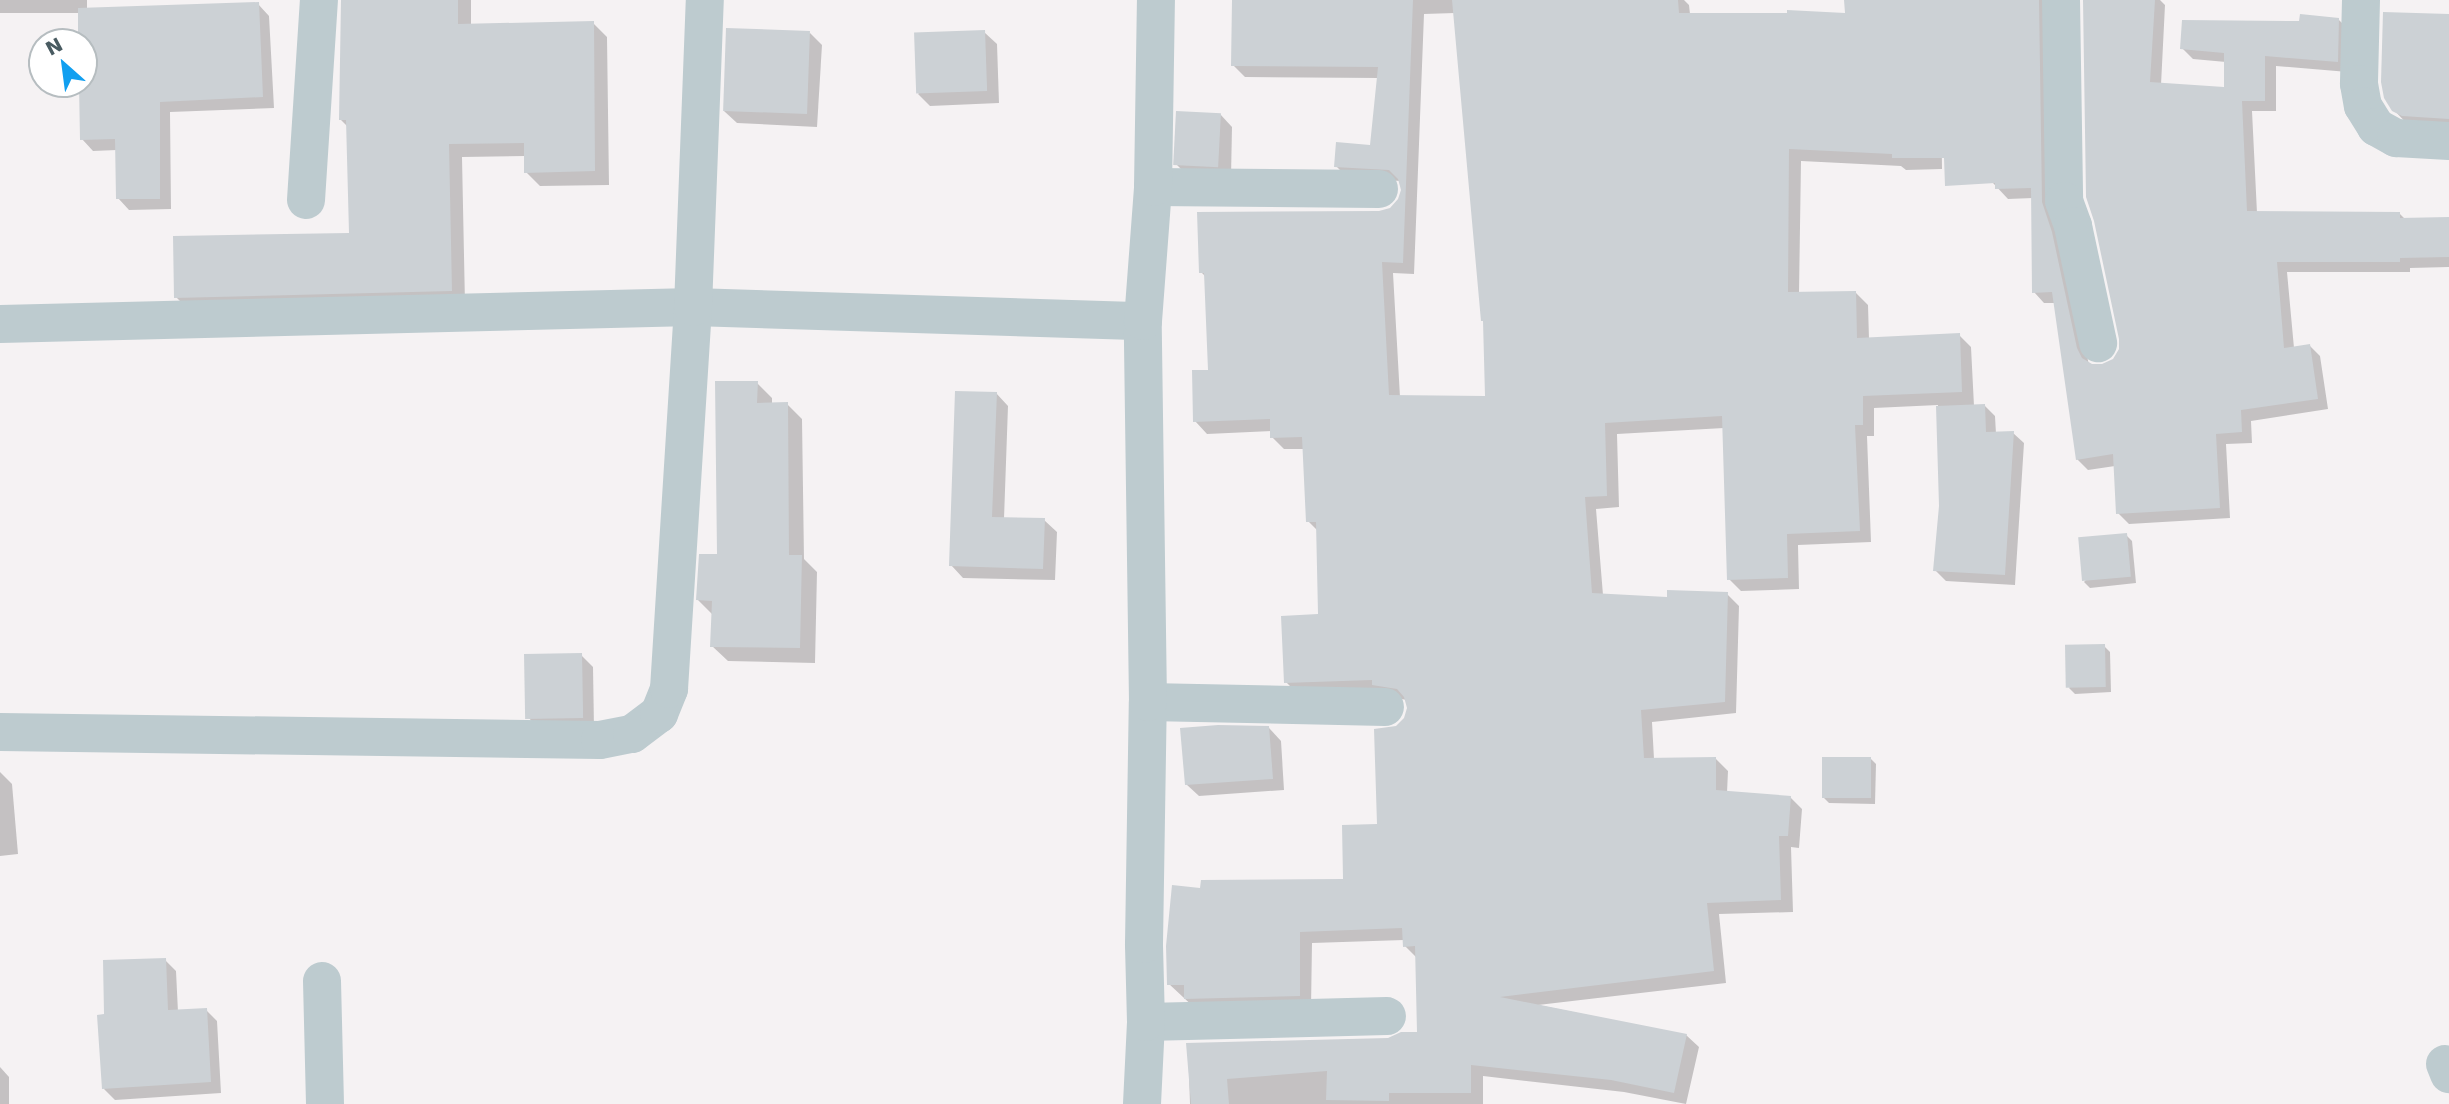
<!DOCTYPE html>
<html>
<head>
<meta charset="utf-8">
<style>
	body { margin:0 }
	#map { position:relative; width:2449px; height:1104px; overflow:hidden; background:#f5f2f3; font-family:"DejaVu Sans",sans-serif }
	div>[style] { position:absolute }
	.shadow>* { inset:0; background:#0003 }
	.building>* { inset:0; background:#ccd1d5; transform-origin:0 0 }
	.street>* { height:38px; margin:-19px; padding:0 19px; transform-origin:19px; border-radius:19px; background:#bdcbcf }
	span { translate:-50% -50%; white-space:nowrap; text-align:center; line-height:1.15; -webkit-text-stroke:6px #fff; paint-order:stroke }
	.north { position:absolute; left:28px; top:28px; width:70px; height:70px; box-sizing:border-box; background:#fff; border:2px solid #b6bdc0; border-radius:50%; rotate:332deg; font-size:19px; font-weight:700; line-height:28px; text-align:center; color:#495b61 }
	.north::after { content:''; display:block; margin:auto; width:24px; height:32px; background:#119ff0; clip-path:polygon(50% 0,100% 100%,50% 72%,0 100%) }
</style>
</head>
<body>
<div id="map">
	<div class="shadow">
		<i style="clip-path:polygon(0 0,87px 0,87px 9px,258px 4px,269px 16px,274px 108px,170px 112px,171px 209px,129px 210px,118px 198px,117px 150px,93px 151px,82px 139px,84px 42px,80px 42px,79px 13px,0 13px)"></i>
		<i style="clip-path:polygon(342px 0,471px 0,471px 25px,593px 23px,607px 37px,609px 185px,540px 186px,526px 172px,526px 156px,462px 157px,465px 304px,190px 311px,176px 297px,350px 234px,348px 127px,340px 119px)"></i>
		<i style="clip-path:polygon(evenodd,1234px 0,1684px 0,1689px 5px,1690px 14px,1846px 15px,1846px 0,1940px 0,1942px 169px,1906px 170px,1901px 166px,1801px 161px,1799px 294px,1856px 293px,1868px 305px,1869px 339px,1959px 335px,1971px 347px,1974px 406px,1984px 405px,1995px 416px,1996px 434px,2013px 433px,2024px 443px,2015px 585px,1946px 581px,1935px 570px,1941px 506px,1938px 405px,1874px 408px,1874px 436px,1867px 436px,1871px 542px,1798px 545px,1799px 589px,1741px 591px,1729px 579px,1724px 428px,1617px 434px,1619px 507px,1596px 509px,1603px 595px,1669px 598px,1727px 594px,1739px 606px,1736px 713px,1652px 722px,1654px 759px,1716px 759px,1728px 771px,1727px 793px,1790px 797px,1802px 809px,1799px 848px,1791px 847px,1793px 912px,1719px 914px,1726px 983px,1538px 1005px,1686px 1035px,1699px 1047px,1686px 1104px,1624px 1092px,1483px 1076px,1483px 1104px,1190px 1104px,1188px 1045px,1388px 1040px,1418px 1034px,1417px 958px,1405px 946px,1404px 940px,1312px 943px,1311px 1008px,1198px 1011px,1169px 984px,1202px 890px,1344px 881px,1379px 826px,1397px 727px,1406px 719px,1409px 708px,1407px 700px,1386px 696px,1298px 694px,1286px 682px,1320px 616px,1318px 531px,1308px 521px,1305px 449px,1284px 449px,1272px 437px,1272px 431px,1207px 434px,1195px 421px,1210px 371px,1206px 277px,1201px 272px,1391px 209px,1400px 200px,1403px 190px,1401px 181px,1348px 178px,1336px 166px,1371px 147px,1379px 78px,1245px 77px,1233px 65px,1234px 0,1455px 13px,1485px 323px,1487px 398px,1400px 397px,1393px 273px,1414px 274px,1424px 14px,1455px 13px)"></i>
		<i style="clip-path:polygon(2000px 0,2054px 0,2062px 244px,2089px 365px,2102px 366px,2113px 361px,2120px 351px,2121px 339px,2085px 0,2160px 0,2165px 5px,2161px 85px,2225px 89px,2226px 62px,2193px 59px,2182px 48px,2301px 23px,2338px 19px,2349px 30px,2348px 72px,2276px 66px,2276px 111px,2252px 111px,2257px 213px,2399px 213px,2405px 219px,2449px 219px,2449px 267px,2410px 268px,2410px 272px,2287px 272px,2294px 348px,2309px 345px,2320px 356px,2328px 409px,2251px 421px,2252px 443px,2226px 444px,2230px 518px,2129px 524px,2118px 513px,2115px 466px,2088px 470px,2077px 459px,2055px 303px,2044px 303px,2034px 292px,2033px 198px,2008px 199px,1993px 183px)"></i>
		<i style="clip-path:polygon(2449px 15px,2449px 135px,2411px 128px,2393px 109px)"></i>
		<i style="clip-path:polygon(984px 32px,997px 44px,999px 103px,930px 106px,918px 94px)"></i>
		<i style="clip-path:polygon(810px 33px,822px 45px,817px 127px,737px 123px,724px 111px)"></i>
		<i style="clip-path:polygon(1220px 114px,1232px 127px,1231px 177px,1189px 177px,1177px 165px)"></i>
		<i style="clip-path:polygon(757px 383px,772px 398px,772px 404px,787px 404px,802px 419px,804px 559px,817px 572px,815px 663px,728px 661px,712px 646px,713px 615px,698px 600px,719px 556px)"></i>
		<i style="clip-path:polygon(996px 393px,1008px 406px,1004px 519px,1044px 520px,1057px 532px,1055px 580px,963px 578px,951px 565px)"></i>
		<i style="clip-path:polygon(2126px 535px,2132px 541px,2136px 583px,2090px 588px,2084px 582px)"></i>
		<i style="clip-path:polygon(2104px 646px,2110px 652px,2111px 692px,2075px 694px,2069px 688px)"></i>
		<i style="clip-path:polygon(581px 655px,593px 667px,594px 729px,539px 729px,527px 716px)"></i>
		<i style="clip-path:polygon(1269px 728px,1281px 741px,1284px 790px,1199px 796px,1186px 784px)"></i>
		<i style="clip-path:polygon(1870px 758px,1876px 764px,1875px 804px,1829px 803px,1823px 797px)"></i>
		<i style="clip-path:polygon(0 772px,12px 784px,18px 854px,0 856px)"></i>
		<i style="clip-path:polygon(165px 960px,176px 971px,178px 1012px,206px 1010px,217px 1021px,221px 1093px,115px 1100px,104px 1089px)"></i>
		<i style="clip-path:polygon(0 1067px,9px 1077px,9px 1104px,0 1104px)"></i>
	</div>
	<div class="building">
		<i style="clip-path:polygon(341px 0,458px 0,458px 24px,594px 21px,595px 171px,524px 173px,524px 143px,449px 144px,452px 291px,174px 298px,173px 236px,349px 233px,346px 120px,339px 120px)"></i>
		<i style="clip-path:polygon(1232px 0,1413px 0,1403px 263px,1382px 262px,1389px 395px,1485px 396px,1483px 321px,1481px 321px,1452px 0,1678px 0,1679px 13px,1787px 13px,1787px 10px,1845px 13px,1844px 0,2039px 0,2042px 202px,2052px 232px,2077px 348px,2082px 358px,2092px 364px,2102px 364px,2113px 359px,2119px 349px,2119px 339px,2094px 221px,2086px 197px,2083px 0,2155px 0,2150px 82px,2224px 87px,2224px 53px,2180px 49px,2182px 20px,2299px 21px,2300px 14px,2339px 18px,2338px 62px,2265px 56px,2265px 101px,2242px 101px,2247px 211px,2400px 212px,2400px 218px,2449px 217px,2449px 257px,2400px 258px,2400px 262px,2277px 262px,2284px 348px,2310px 344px,2318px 399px,2241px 410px,2242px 432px,2216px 434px,2220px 508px,2116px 514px,2113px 454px,2076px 460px,2052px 292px,2032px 293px,2031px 188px,1995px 189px,1995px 183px,1945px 186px,1944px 158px,1892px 158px,1892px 154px,1789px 149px,1788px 292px,1856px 291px,1857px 338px,1960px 333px,1962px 392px,1863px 396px,1863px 425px,1855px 425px,1860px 531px,1787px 534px,1788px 578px,1727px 580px,1722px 416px,1605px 423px,1607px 496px,1585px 497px,1592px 593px,1667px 597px,1667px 590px,1728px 592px,1725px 702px,1641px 710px,1644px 758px,1716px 757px,1716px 790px,1791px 796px,1788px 836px,1779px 836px,1781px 900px,1707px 903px,1714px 971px,1500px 997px,1687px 1034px,1674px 1093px,1611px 1080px,1471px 1065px,1471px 1093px,1389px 1093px,1389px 1101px,1326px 1100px,1327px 1071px,1227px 1079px,1229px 1104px,1191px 1104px,1186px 1043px,1388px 1038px,1401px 1032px,1417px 1032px,1415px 946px,1403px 947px,1402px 928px,1300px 932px,1300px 996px,1184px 999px,1184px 985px,1167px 985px,1166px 946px,1172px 885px,1200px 888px,1201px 880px,1343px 879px,1342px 825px,1377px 824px,1374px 729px,1396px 726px,1404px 718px,1407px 708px,1404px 697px,1397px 689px,1372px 685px,1372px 680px,1284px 683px,1281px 616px,1318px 614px,1316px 522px,1306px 522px,1302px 437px,1270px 438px,1270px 419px,1193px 422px,1192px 370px,1208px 370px,1204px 273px,1199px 273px,1197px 212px,1379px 211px,1390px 208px,1398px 199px,1401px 190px,1398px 179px,1389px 170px,1334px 167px,1336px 142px,1370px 145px,1378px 67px,1231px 66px)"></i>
		<i style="clip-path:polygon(259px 2px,263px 97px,160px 102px,160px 199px,116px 199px,115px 139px,80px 140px,79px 84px,84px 84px,84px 42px,78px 42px,78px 8px)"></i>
		<i style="clip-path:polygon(2383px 12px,2449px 14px,2449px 119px,2402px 116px,2392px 111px,2384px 98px,2381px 82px)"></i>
		<i style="left:726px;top:28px;width:84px;height:83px;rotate:2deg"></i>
		<i style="left:985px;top:30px;width:61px;height:71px;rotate:88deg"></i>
		<i style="left:1176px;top:111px;width:45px;height:54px;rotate:3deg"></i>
		<i style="clip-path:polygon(715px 381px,758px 381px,757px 403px,788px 402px,789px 555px,802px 555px,800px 648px,710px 647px,712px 601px,696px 600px,699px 554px,717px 554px)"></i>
		<i style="clip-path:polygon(955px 391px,997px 392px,992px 517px,1045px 518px,1043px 569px,949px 566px)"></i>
		<i style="clip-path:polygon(1985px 404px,1986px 432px,2014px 431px,2005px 575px,1933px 571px,1939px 506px,1936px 406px)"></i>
		<i style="left:2127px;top:533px;width:44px;height:49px;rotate:85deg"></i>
		<i style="left:2105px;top:644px;width:43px;height:40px;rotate:89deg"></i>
		<i style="left:582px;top:653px;width:65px;height:58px;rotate:89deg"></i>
		<i style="clip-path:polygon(1218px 725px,1269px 726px,1273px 779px,1185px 785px,1180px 728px)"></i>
		<i style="left:1822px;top:757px;width:49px;height:41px"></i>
		<i style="clip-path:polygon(166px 958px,168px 1010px,207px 1008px,211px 1082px,102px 1089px,97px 1015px,104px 1014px,103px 960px)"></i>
	</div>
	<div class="street">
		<i style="left:2061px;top:0;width:201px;rotate:89.1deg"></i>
		<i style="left:2064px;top:201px;width:27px;rotate:70deg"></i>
		<i style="left:2073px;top:226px;width:120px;rotate:77.9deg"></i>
		<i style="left:2361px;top:0;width:84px;rotate:91.4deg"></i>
		<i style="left:2359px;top:84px;width:22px;rotate:80deg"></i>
		<i style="left:2363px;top:106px;width:25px;rotate:58deg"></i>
		<i style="left:2376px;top:127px;width:23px;rotate:29deg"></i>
		<i style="left:2396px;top:138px;width:53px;rotate:3.2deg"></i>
		<i style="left:1153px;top:187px;width:226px;rotate:0.5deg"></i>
		<i style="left:306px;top:200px;width:200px;rotate:-86.3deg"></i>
		<i style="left:0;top:324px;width:693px;rotate:-1.41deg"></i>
		<i style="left:693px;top:307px;width:450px;rotate:1.8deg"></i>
		<i style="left:1148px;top:702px;width:237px;rotate:1.2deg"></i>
		<i style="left:0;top:732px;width:600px;rotate:0.76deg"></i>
		<i style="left:600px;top:740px;width:33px;rotate:-11deg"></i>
		<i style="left:632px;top:734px;width:34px;rotate:-37deg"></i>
		<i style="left:659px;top:714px;width:27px;rotate:-68deg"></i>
		<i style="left:669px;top:689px;width:383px;rotate:-86.4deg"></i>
		<i style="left:693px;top:307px;width:307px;rotate:-87.8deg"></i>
		<i style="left:322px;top:981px;width:123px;rotate:88.6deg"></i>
		<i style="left:1146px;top:1022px;width:241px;rotate:-1.4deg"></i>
		<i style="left:2445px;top:1064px;width:11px;rotate:68deg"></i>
		<i style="left:1142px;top:1104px;width:82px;rotate:-87.2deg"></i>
		<i style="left:1146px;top:1022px;width:78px;rotate:-91.5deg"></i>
		<i style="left:1144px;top:944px;width:242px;rotate:-89.1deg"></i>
		<i style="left:1148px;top:702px;width:381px;rotate:-90.8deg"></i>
		<i style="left:1143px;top:321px;width:134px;rotate:-85.7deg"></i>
		<i style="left:1153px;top:187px;width:187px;rotate:-89.1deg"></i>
	</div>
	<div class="north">N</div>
</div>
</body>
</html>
